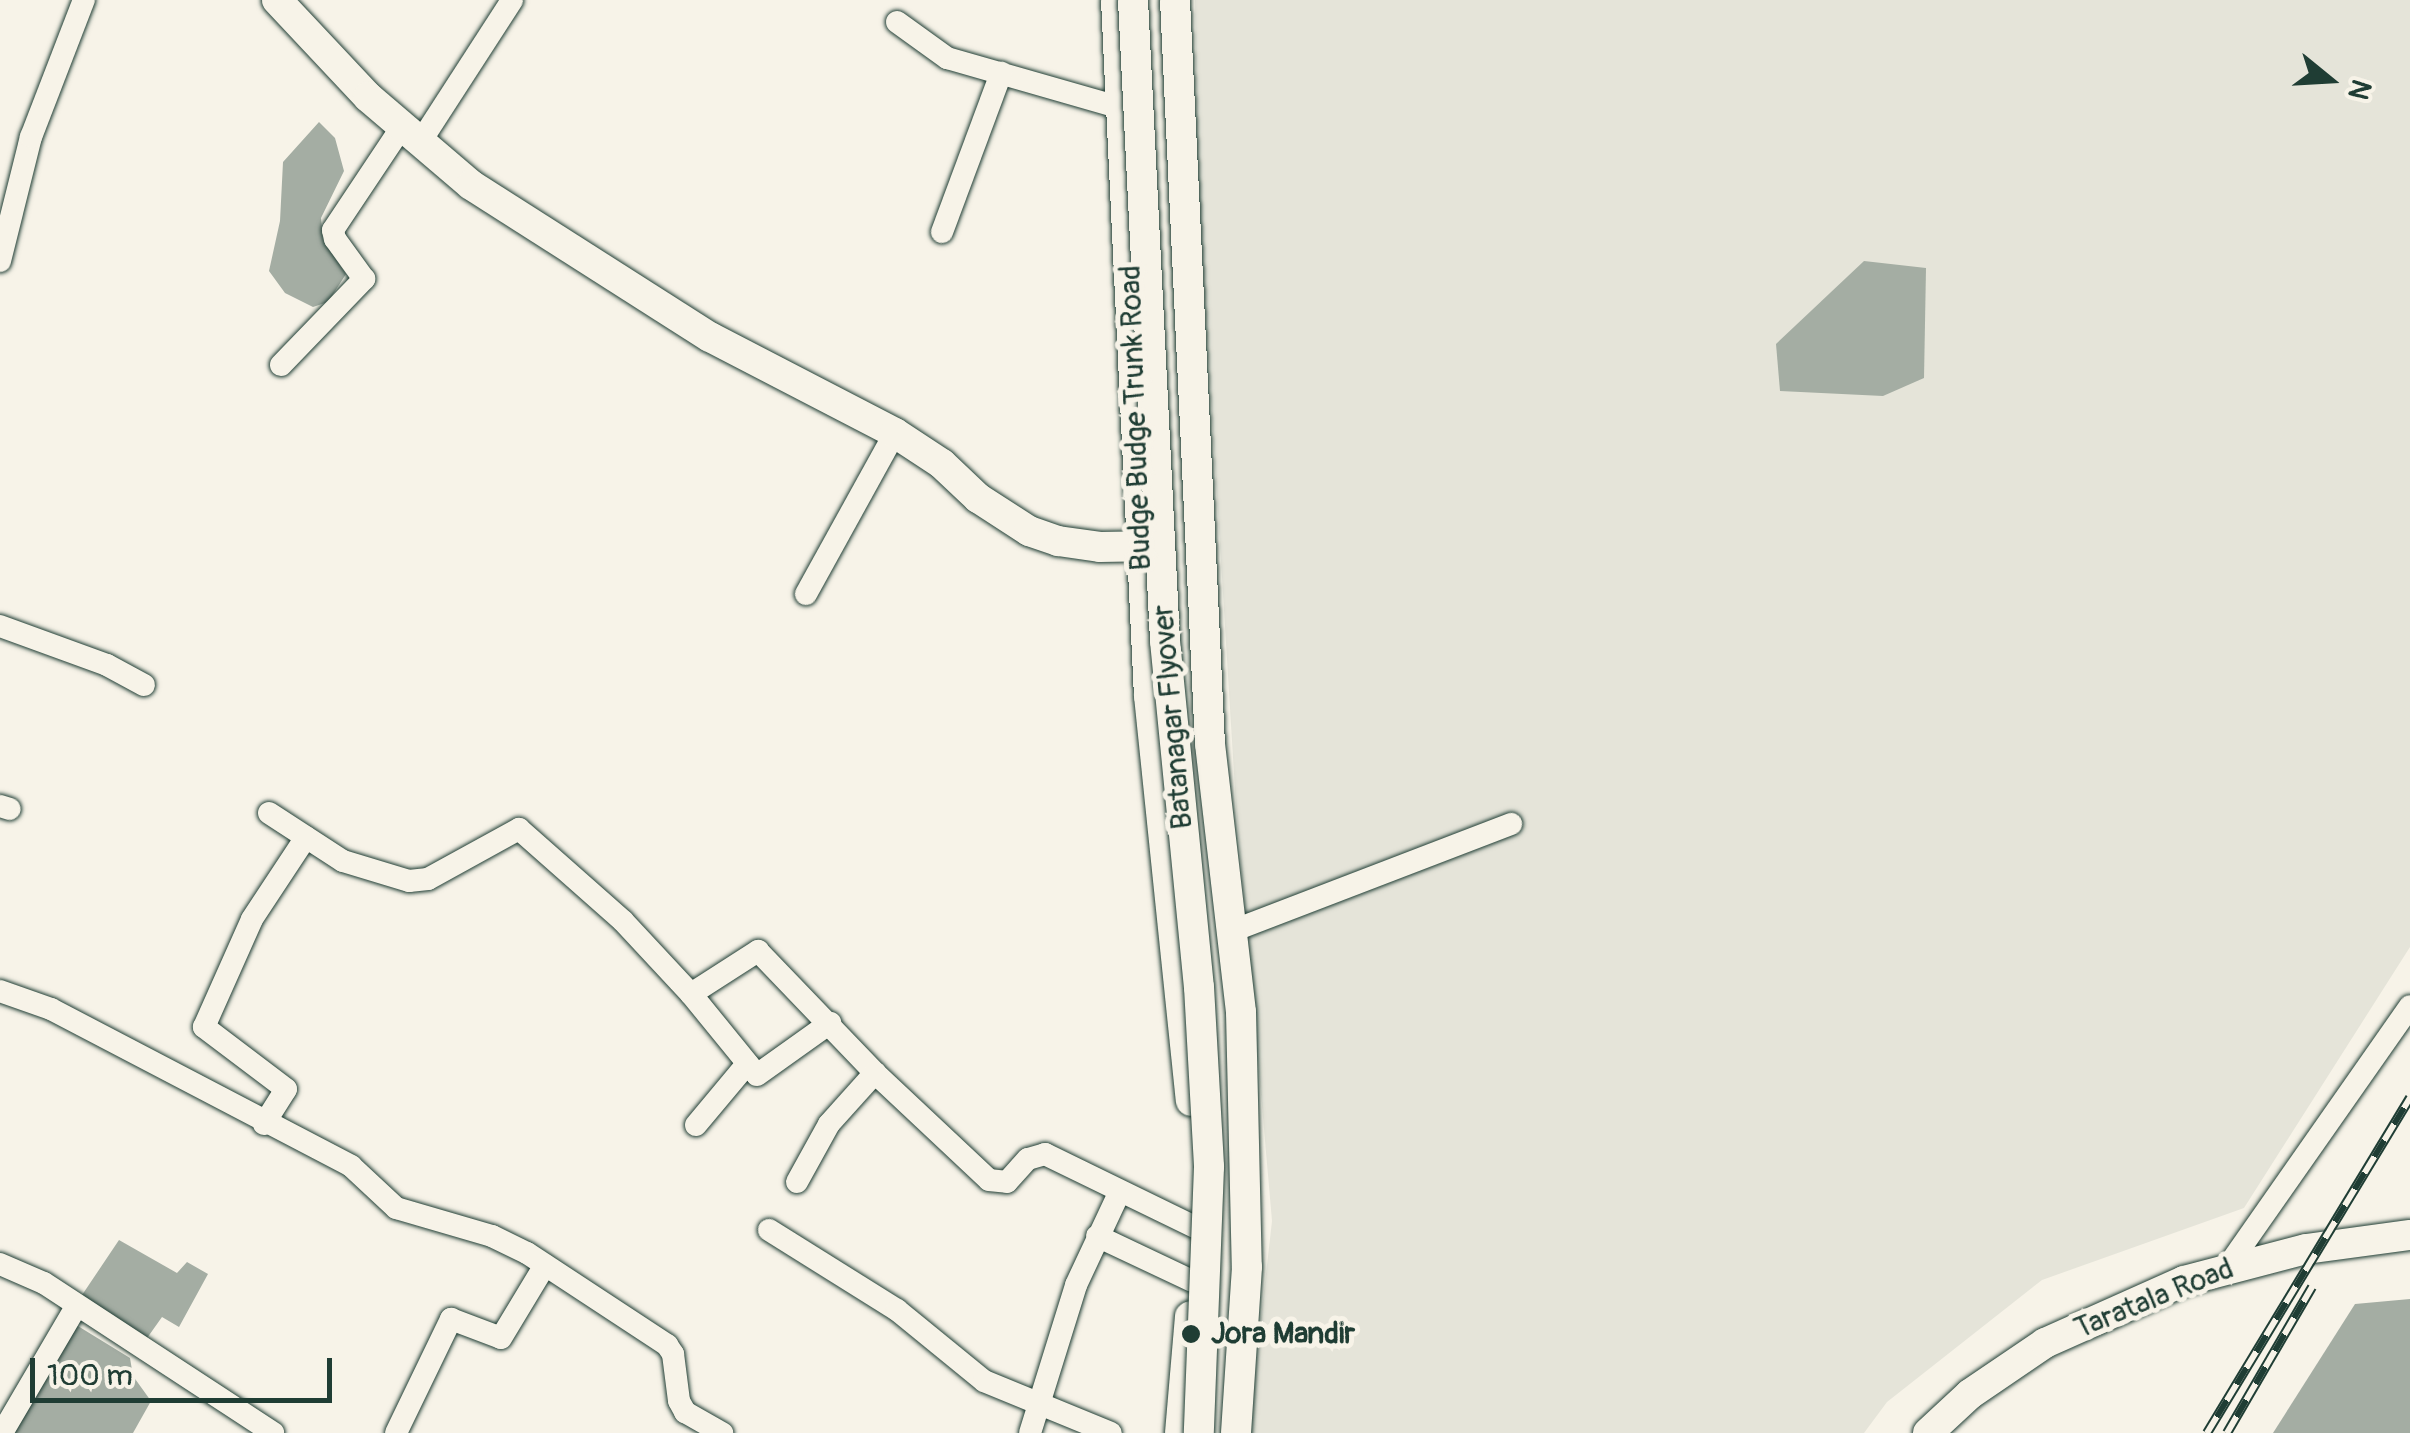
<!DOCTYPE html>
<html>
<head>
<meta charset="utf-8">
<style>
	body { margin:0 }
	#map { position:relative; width:2410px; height:1433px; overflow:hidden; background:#f7f3e8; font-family:Pangolin,sans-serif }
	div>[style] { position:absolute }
	.built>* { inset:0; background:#e5e4d9 }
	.water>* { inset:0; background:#a4ada3 }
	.roads { filter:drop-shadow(0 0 2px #1f3d34) drop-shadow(0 0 2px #1f3d34) }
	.street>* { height:22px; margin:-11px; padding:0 11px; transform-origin:11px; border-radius:11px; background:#f7f3e8 }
	.secondary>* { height:30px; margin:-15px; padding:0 15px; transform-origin:15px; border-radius:15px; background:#f7f3e8 }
	.rail>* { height:10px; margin-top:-5px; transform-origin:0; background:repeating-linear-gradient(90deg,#f7f3e8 0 19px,#1f3d34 0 38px); box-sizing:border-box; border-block:2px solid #1f3d34 }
	.bridges { filter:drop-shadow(0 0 2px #1f3d34) drop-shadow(0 0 2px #1f3d34) }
	.secondary-bridge>* { height:30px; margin:-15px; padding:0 15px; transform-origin:15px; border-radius:15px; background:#f7f3e8 }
	.dots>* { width:28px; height:28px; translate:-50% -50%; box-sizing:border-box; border:5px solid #f7f3e8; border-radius:50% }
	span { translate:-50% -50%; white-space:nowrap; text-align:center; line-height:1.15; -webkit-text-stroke:10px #f7f3e8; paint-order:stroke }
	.street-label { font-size:30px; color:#1f3d34 }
	.poi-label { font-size:30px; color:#1f3d34; font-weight:700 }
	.left { translate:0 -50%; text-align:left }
	.north { position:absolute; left:2280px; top:30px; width:100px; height:100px; -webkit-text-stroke:8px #f7f3e8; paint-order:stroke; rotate:108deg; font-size:28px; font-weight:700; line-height:40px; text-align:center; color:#1f3d34 }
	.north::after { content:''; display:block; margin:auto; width:35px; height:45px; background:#1f3d34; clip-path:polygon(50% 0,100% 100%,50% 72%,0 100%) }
	.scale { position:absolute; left:30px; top:1358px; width:302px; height:45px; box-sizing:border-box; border:5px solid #1f3d34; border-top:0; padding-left:12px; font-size:30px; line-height:35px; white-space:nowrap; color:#1f3d34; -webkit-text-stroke:8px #f7f3e8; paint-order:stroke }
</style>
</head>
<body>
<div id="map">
	<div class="built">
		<i style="clip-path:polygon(1195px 0,2410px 0,2410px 947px,2244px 1208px,2042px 1280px,1887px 1402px,1864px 1433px,1248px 1433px,1272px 1221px,1236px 806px,1198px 185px)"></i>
	</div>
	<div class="water">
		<i style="clip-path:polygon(319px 122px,335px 138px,344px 171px,321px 218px,323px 240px,346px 274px,328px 302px,313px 307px,285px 293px,269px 271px,280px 221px,283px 162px)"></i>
		<i style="clip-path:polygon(1864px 261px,1926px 268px,1924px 378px,1883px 396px,1780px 391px,1776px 344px)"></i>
		<i style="clip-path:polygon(119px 1240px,177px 1273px,187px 1262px,208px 1274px,179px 1327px,162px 1317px,140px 1348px,76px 1304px)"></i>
		<i style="clip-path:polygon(2410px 1299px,2410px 1433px,2273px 1433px,2355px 1304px)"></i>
		<i style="clip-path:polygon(73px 1323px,130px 1358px,133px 1376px,151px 1401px,133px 1433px,10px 1433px)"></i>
	</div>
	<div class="roads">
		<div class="street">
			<i style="left:897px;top:22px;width:62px;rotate:35.8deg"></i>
			<i style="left:947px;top:58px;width:181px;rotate:16deg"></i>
			<i style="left:419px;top:144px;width:171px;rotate:-57.1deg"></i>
			<i style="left:942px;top:232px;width:170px;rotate:-69.6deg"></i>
			<i style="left:0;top:261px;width:128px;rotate:-76deg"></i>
			<i style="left:31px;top:137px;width:147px;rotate:-68.9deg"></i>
			<i style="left:281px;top:365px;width:120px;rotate:-46deg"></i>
			<i style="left:364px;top:279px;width:49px;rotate:-125.9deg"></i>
			<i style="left:335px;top:239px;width:9px;rotate:-103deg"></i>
			<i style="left:333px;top:230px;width:123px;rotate:-56.3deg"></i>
			<i style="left:806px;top:594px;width:184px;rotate:-61.1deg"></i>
			<i style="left:0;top:626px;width:114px;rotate:20deg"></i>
			<i style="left:107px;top:665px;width:42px;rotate:28.4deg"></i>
			<i style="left:0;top:806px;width:10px;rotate:17deg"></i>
			<i style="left:269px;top:813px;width:88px;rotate:33deg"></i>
			<i style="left:343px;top:861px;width:69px;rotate:16.9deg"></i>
			<i style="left:409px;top:881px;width:19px;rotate:-6deg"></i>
			<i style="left:428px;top:879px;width:104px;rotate:-28.8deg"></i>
			<i style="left:519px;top:829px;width:139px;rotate:41.5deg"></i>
			<i style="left:623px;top:921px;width:100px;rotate:47deg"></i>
			<i style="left:691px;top:994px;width:104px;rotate:50.8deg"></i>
			<i style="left:757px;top:1075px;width:90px;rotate:-35.5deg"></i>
			<i style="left:1232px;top:931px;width:299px;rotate:-21deg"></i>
			<i style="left:0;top:991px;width:54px;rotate:19.4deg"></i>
			<i style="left:51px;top:1009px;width:339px;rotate:27.6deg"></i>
			<i style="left:351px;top:1166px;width:62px;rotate:43deg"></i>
			<i style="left:396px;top:1208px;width:100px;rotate:16.3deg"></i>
			<i style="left:492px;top:1236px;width:39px;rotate:26deg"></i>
			<i style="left:527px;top:1253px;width:168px;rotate:33.3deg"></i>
			<i style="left:667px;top:1345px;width:11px;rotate:56deg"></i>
			<i style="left:673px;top:1354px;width:47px;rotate:82.7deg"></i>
			<i style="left:679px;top:1401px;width:13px;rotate:61deg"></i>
			<i style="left:685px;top:1412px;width:43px;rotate:29.6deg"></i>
			<i style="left:691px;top:994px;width:80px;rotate:-32.7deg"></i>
			<i style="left:758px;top:951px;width:169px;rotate:46.2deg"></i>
			<i style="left:875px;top:1073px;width:156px;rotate:43.2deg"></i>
			<i style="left:989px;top:1180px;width:18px;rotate:6deg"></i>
			<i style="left:1007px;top:1182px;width:31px;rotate:-48deg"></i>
			<i style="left:1028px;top:1159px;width:18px;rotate:-16deg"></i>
			<i style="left:1045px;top:1154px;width:167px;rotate:26deg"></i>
			<i style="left:264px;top:1124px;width:41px;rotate:-57.8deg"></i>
			<i style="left:286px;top:1089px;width:103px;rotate:-142.9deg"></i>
			<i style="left:204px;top:1027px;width:118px;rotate:-66deg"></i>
			<i style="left:252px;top:919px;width:98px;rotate:-56.6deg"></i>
			<i style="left:696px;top:1125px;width:80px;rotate:-50.1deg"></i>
			<i style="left:797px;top:1182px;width:66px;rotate:-61.1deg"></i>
			<i style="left:829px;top:1124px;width:69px;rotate:-48deg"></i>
			<i style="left:769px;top:1230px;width:151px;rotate:32deg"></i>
			<i style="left:897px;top:1310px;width:112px;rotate:39.2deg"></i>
			<i style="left:984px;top:1381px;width:137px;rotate:22.3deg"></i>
			<i style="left:1097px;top:1236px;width:105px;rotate:25.3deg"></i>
			<i style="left:0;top:1264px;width:48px;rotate:23.4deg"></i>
			<i style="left:44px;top:1283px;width:274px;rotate:33.2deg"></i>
			<i style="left:2228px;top:1266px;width:317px;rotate:-55deg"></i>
			<i style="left:2px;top:1433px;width:148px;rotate:-59.6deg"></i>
			<i style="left:396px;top:1433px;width:127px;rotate:-64.2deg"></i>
			<i style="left:451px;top:1319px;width:53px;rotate:20.8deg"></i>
			<i style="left:501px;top:1338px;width:85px;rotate:-58.9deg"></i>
			<i style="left:1030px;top:1433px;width:155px;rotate:-72.7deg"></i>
			<i style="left:1076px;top:1285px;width:102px;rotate:-64.9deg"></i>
		</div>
		<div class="secondary">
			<i style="left:277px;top:0;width:133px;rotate:46.8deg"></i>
			<i style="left:368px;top:97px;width:135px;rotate:40.5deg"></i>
			<i style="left:471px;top:185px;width:283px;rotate:32.5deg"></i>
			<i style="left:710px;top:337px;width:208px;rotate:27.4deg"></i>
			<i style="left:895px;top:433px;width:56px;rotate:33.4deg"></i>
			<i style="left:942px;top:464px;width:50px;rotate:43.4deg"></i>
			<i style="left:978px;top:498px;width:61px;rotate:32.9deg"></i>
			<i style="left:1029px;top:531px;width:31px;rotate:19deg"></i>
			<i style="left:1058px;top:541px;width:42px;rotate:8.1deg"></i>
			<i style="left:1100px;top:547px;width:57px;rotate:-1deg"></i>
			<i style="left:1116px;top:0;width:697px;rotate:87.29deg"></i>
			<i style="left:1149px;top:696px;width:407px;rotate:84.1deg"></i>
			<i style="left:1175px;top:0;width:745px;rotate:87.31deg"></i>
			<i style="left:1210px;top:744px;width:270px;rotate:83.4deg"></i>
			<i style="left:1241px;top:1012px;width:255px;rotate:88.7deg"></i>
			<i style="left:1247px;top:1267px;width:166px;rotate:93.8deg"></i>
			<i style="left:1180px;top:1433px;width:117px;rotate:-85.1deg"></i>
			<i style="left:1928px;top:1433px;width:57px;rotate:-42.9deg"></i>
			<i style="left:1970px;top:1394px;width:91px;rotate:-34.2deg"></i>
			<i style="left:2045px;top:1343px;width:152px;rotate:-24deg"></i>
			<i style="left:2184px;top:1281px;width:126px;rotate:-14.7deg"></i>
			<i style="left:2306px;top:1249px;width:105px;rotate:-7.7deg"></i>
		</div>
	</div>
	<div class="rail">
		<i style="left:2207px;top:1433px;width:392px;rotate:-58.8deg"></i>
		<i style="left:2227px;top:1433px;width:169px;rotate:-59.8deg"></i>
	</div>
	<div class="bridges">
		<div class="secondary-bridge">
			<i style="left:1133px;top:0;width:642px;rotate:87.14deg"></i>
			<i style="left:1165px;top:641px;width:348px;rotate:84.4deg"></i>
			<i style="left:1199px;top:987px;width:180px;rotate:86.8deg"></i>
			<i style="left:1209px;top:1167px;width:266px;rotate:92.2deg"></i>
		</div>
	</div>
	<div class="dots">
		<i style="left:1191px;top:1334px;background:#1f3d34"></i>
	</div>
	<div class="street-label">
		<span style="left:1136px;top:418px;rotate:-92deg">Budge Budge Trunk Road</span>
		<span style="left:1173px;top:717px;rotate:-95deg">Batanagar Flyover</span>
		<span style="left:2154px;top:1299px;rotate:-22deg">Taratala Road</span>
	</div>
	<div class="poi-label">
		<span class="left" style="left:1211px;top:1334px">Jora Mandir</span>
	</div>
	<div class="north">N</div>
	<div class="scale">100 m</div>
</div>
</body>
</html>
